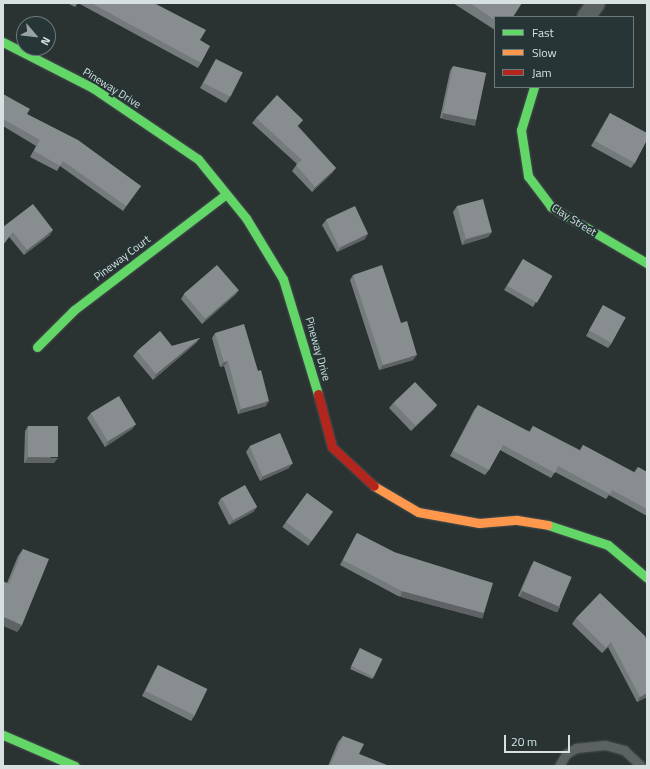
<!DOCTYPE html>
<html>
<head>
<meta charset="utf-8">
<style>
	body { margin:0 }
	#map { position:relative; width:650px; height:769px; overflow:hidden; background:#2a3232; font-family:"Titillium Web",sans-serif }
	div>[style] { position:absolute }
	.roads { filter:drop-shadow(0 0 1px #464e4e) drop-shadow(0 0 1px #464e4e) }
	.lane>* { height:9px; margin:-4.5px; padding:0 4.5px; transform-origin:4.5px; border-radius:4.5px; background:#5c6262 }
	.street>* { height:18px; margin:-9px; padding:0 9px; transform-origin:9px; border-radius:9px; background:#5c6262 }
	.fast>* { height:9px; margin:-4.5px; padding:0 4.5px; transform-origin:4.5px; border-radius:4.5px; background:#63d668 }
	.slow>* { height:9px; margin:-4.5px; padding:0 4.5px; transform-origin:4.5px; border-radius:4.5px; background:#ff974d }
	.jam>* { height:9px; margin:-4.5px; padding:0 4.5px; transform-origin:4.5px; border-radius:4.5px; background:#b3261e }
	.wall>* { inset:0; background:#757a7c; transform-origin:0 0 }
	.shaded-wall>* { inset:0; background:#5f6365; transform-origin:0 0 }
	.building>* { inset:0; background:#888e90; transform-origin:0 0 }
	span { translate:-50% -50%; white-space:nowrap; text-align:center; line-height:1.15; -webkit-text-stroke:4px #263535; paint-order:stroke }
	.street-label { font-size:11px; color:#d8e1e1 }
	.frame { position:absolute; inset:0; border:4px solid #d8e1e1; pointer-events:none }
	.legend { position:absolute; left:494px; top:16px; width:140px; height:72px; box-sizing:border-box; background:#263535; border:1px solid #6d7a7a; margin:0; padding:5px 7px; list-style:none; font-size:12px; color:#d8e1e1 }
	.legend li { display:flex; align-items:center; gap:8px; height:20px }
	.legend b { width:20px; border:1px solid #6d7a7a }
	.north { position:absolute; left:16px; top:16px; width:40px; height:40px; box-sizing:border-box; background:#263535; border:1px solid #6d7a7a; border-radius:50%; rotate:118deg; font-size:11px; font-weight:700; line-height:16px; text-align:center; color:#d8e1e1 }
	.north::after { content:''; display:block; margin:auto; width:14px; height:18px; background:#9ba4a4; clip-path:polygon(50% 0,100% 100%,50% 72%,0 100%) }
	.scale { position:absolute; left:504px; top:735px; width:66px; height:18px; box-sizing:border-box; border:2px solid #d8e1e1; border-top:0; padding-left:5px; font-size:12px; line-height:14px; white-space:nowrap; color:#d8e1e1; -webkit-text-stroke:3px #263535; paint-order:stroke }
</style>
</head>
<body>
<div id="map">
	<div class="roads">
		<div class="lane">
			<i style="left:559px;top:766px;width:14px;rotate:-60deg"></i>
			<i style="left:566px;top:754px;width:12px;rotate:-31deg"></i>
			<i style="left:576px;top:748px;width:29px;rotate:-6deg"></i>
			<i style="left:605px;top:745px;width:20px;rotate:15deg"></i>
			<i style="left:624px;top:750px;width:23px;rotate:43deg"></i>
		</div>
		<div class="street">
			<i style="left:586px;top:17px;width:17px;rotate:-54deg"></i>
		</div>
		<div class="fast">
			<i style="left:3px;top:42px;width:101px;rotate:27.1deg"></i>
			<i style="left:93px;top:88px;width:127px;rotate:34.1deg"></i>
			<i style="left:198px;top:159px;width:76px;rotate:50.9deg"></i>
			<i style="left:246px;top:218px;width:71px;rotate:58.8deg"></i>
			<i style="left:283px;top:279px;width:120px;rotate:73.1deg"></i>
			<i style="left:534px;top:87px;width:45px;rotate:106.8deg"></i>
			<i style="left:521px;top:130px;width:47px;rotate:81.3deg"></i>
			<i style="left:528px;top:176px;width:39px;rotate:53deg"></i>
			<i style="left:551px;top:207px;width:111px;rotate:30.3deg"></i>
			<i style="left:37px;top:347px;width:52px;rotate:-45deg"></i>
			<i style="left:74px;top:310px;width:191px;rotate:-37.3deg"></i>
			<i style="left:548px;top:525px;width:63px;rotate:18.4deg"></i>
			<i style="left:608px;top:545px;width:51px;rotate:40.2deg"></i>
			<i style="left:3px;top:735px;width:78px;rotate:23.3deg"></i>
		</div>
		<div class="slow">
			<i style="left:374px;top:486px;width:51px;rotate:30.6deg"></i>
			<i style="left:418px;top:512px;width:62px;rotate:10.2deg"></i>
			<i style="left:479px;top:523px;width:38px;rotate:-5deg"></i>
			<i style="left:517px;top:520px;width:31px;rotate:9deg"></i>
		</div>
		<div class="jam">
			<i style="left:318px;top:394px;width:55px;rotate:75.2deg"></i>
			<i style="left:332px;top:447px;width:57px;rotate:42.9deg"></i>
		</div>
	</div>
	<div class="wall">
		<i style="clip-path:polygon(67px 3px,154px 3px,200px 40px,201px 63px,198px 68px,78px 3px,75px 7px)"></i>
		<i style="clip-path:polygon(453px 3px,522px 3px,495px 17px,495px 30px)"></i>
		<i style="clip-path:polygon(216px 59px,230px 97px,226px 103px,200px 88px,213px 64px)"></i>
		<i style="clip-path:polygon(453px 66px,473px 125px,440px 118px,450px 71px)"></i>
		<i style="clip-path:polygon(3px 94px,27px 114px,141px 186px,123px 211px,60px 166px,57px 171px,30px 157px,36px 146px,3px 126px)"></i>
		<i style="clip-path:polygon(610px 113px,635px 163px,631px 168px,591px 146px,607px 118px)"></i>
		<i style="clip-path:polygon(256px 118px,303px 120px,298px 126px,336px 168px,332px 173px,312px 192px,292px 171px,297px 164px,252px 123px)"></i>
		<i style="clip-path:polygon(457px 206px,492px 232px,488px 237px,462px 245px,453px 212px)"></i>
		<i style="clip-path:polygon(326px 220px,365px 239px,337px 252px,322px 225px)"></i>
		<i style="clip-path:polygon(3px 227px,50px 235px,24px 255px,10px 238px)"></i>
		<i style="clip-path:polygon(523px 259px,536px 302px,533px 307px,504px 290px)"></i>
		<i style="clip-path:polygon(353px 275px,413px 360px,379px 370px,350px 280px)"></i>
		<i style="clip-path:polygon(239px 290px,235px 295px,202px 324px,181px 299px,184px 294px)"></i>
		<i style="clip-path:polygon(603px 305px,612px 343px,608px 348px,586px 336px,600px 311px)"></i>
		<i style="clip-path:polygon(215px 333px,258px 371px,266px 406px,238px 414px,224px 366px,220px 367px,212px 338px)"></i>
		<i style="clip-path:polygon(200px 338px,196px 343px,153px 380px,133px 356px,137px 351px,172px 346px)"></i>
		<i style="clip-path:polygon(393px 403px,437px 405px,433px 410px,411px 431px,389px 408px)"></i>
		<i style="clip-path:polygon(478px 405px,529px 432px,533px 426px,580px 450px,583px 445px,634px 472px,638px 467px,647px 472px,647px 516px,609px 495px,606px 499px,555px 472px,551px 478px,500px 450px,489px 470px,485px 475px,450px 456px,474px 410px)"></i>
		<i style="clip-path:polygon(91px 413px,136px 424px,132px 429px,105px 447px,87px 418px)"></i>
		<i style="clip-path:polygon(28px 426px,54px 463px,24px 463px,25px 431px)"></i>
		<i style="clip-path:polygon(250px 446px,289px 468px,260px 481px,246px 452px)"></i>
		<i style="left:307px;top:493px;width:32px;height:42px;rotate:36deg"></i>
		<i style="clip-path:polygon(221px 498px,257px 507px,253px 512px,229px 525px,218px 503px)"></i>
		<i style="clip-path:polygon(357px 533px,394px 552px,484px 613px,481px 618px,398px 596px,340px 565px,354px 538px)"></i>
		<i style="clip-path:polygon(23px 549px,22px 625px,17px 632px,7px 583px,18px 556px)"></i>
		<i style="clip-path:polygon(534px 561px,560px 607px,556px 612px,518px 596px,531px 566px)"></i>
		<i style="clip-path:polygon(576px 618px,647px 641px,647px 697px,637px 702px,608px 647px,602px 653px,572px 624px)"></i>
		<i style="clip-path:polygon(360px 648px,374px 677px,372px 679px,350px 669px)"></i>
		<i style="clip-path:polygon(158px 665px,195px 715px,191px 721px,142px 696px,155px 670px)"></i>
		<i style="clip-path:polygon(343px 736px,359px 754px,389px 766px,328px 766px,338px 742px)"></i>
	</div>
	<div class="shaded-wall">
		<i style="left:443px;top:113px;width:34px;height:6px;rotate:12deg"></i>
		<i style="clip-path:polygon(336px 168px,332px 173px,312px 192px,315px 187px)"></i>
		<i style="clip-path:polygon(53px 230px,50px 235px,24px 255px,27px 250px)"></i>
		<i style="clip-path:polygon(492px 232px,488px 237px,462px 245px,465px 240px)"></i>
		<i style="clip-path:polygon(368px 234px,365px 239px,337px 252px,341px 247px)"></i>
		<i style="clip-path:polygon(239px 290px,235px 295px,202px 324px,206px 318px)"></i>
		<i style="clip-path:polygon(200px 338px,196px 343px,153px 380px,156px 374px)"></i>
		<i style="clip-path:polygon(417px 355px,413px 360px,379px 370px,383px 365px)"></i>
		<i style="clip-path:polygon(228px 361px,224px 366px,220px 367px,224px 362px)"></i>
		<i style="clip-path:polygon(269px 401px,266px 406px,238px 414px,241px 409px)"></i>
		<i style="clip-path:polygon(437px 405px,433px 410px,411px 431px,415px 426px)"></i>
		<i style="clip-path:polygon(136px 424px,132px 429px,105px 447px,108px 441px)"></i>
		<i style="clip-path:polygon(28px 457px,58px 458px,54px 463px,24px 463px)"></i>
		<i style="clip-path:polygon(293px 463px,289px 468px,260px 481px,263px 476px)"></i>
		<i style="clip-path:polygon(257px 507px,253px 512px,229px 525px,233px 520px)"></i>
		<i style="left:402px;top:591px;width:85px;height:6px;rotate:15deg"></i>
		<i style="left:522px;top:591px;width:41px;height:6px;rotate:23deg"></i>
		<i style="clip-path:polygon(3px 617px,22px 625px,17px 632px,3px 626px)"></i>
		<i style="clip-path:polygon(611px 642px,608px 647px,602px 653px,606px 648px)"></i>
		<i style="clip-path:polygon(647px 693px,647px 697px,637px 702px,640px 697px)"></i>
	</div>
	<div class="building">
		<i style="clip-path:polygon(91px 3px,154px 3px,206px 30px,200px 40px,210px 46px,201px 63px)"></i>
		<i style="clip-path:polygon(470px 3px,522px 3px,513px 17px,495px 17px,495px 20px)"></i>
		<i style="left:216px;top:59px;width:30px;height:27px;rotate:27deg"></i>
		<i style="left:453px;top:66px;width:34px;height:48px;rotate:12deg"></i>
		<i style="clip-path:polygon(3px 94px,30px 109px,27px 114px,78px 140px,141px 186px,126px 206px,63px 161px,60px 166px,34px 151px,40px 140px,3px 119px)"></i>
		<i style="clip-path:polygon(277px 95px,303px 120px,297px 126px,336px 168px,315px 187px,296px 165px,302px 160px,256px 118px)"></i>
		<i style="clip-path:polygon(610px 113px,647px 133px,647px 140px,635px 163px,595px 141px)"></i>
		<i style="left:483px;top:199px;width:34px;height:27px;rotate:75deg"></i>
		<i style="clip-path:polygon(33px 204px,53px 230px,27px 250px,13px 232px,3px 245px,3px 227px)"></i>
		<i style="left:355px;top:206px;width:31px;height:32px;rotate:65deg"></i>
		<i style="left:523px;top:259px;width:34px;height:31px;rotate:30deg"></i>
		<i style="left:217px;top:265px;width:33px;height:44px;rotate:49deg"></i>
		<i style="clip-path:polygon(382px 265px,401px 323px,407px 321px,417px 355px,383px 365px,353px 275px)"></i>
		<i style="left:603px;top:305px;width:26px;height:29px;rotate:29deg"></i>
		<i style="clip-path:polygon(244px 324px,258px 371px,261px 370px,269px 401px,241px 409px,228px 361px,224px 362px,215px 333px)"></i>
		<i style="clip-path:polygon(160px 331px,172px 346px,200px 338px,156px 374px,137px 351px)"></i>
		<i style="left:415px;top:382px;width:32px;height:30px;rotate:46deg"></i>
		<i style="left:119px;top:396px;width:33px;height:33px;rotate:59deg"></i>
		<i style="clip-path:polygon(478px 405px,530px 432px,533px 426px,580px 451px,583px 445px,635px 473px,638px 467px,647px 472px,647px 509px,612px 490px,610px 494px,558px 466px,555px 473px,503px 445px,489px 470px,453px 451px)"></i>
		<i style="left:28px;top:426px;width:30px;height:31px"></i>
		<i style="left:280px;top:433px;width:33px;height:33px;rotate:67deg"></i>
		<i style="left:245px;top:485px;width:25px;height:27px;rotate:61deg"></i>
		<i style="left:307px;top:493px;width:32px;height:36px;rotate:36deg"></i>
		<i style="clip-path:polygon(357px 533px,394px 552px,493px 583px,484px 613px,402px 591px,343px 560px)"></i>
		<i style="clip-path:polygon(23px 549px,49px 559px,22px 625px,3px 617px,3px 581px,9px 584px)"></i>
		<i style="left:534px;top:561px;width:41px;height:32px;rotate:23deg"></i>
		<i style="clip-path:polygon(600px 593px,645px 636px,647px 641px,647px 693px,640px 697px,611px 642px,606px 648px,576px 618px)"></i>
		<i style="left:360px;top:648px;width:25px;height:20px;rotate:26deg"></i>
		<i style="left:158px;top:665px;width:55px;height:29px;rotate:26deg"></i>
		<i style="clip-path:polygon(343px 736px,364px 744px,359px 754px,389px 766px,330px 766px)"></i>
	</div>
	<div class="street-label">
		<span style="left:112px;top:88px;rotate:32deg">Pineway Drive</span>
		<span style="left:574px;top:220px;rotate:32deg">Clay Street</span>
		<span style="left:122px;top:258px;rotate:-37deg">Pineway Court</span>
		<span style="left:318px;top:349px;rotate:74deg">Pineway Drive</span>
	</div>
	<div class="frame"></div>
	<ul class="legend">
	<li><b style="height:5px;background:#63d668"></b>Fast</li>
	<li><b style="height:5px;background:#ff974d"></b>Slow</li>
	<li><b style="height:5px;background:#b3261e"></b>Jam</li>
	</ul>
	<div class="north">N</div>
	<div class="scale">20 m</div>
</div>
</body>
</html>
